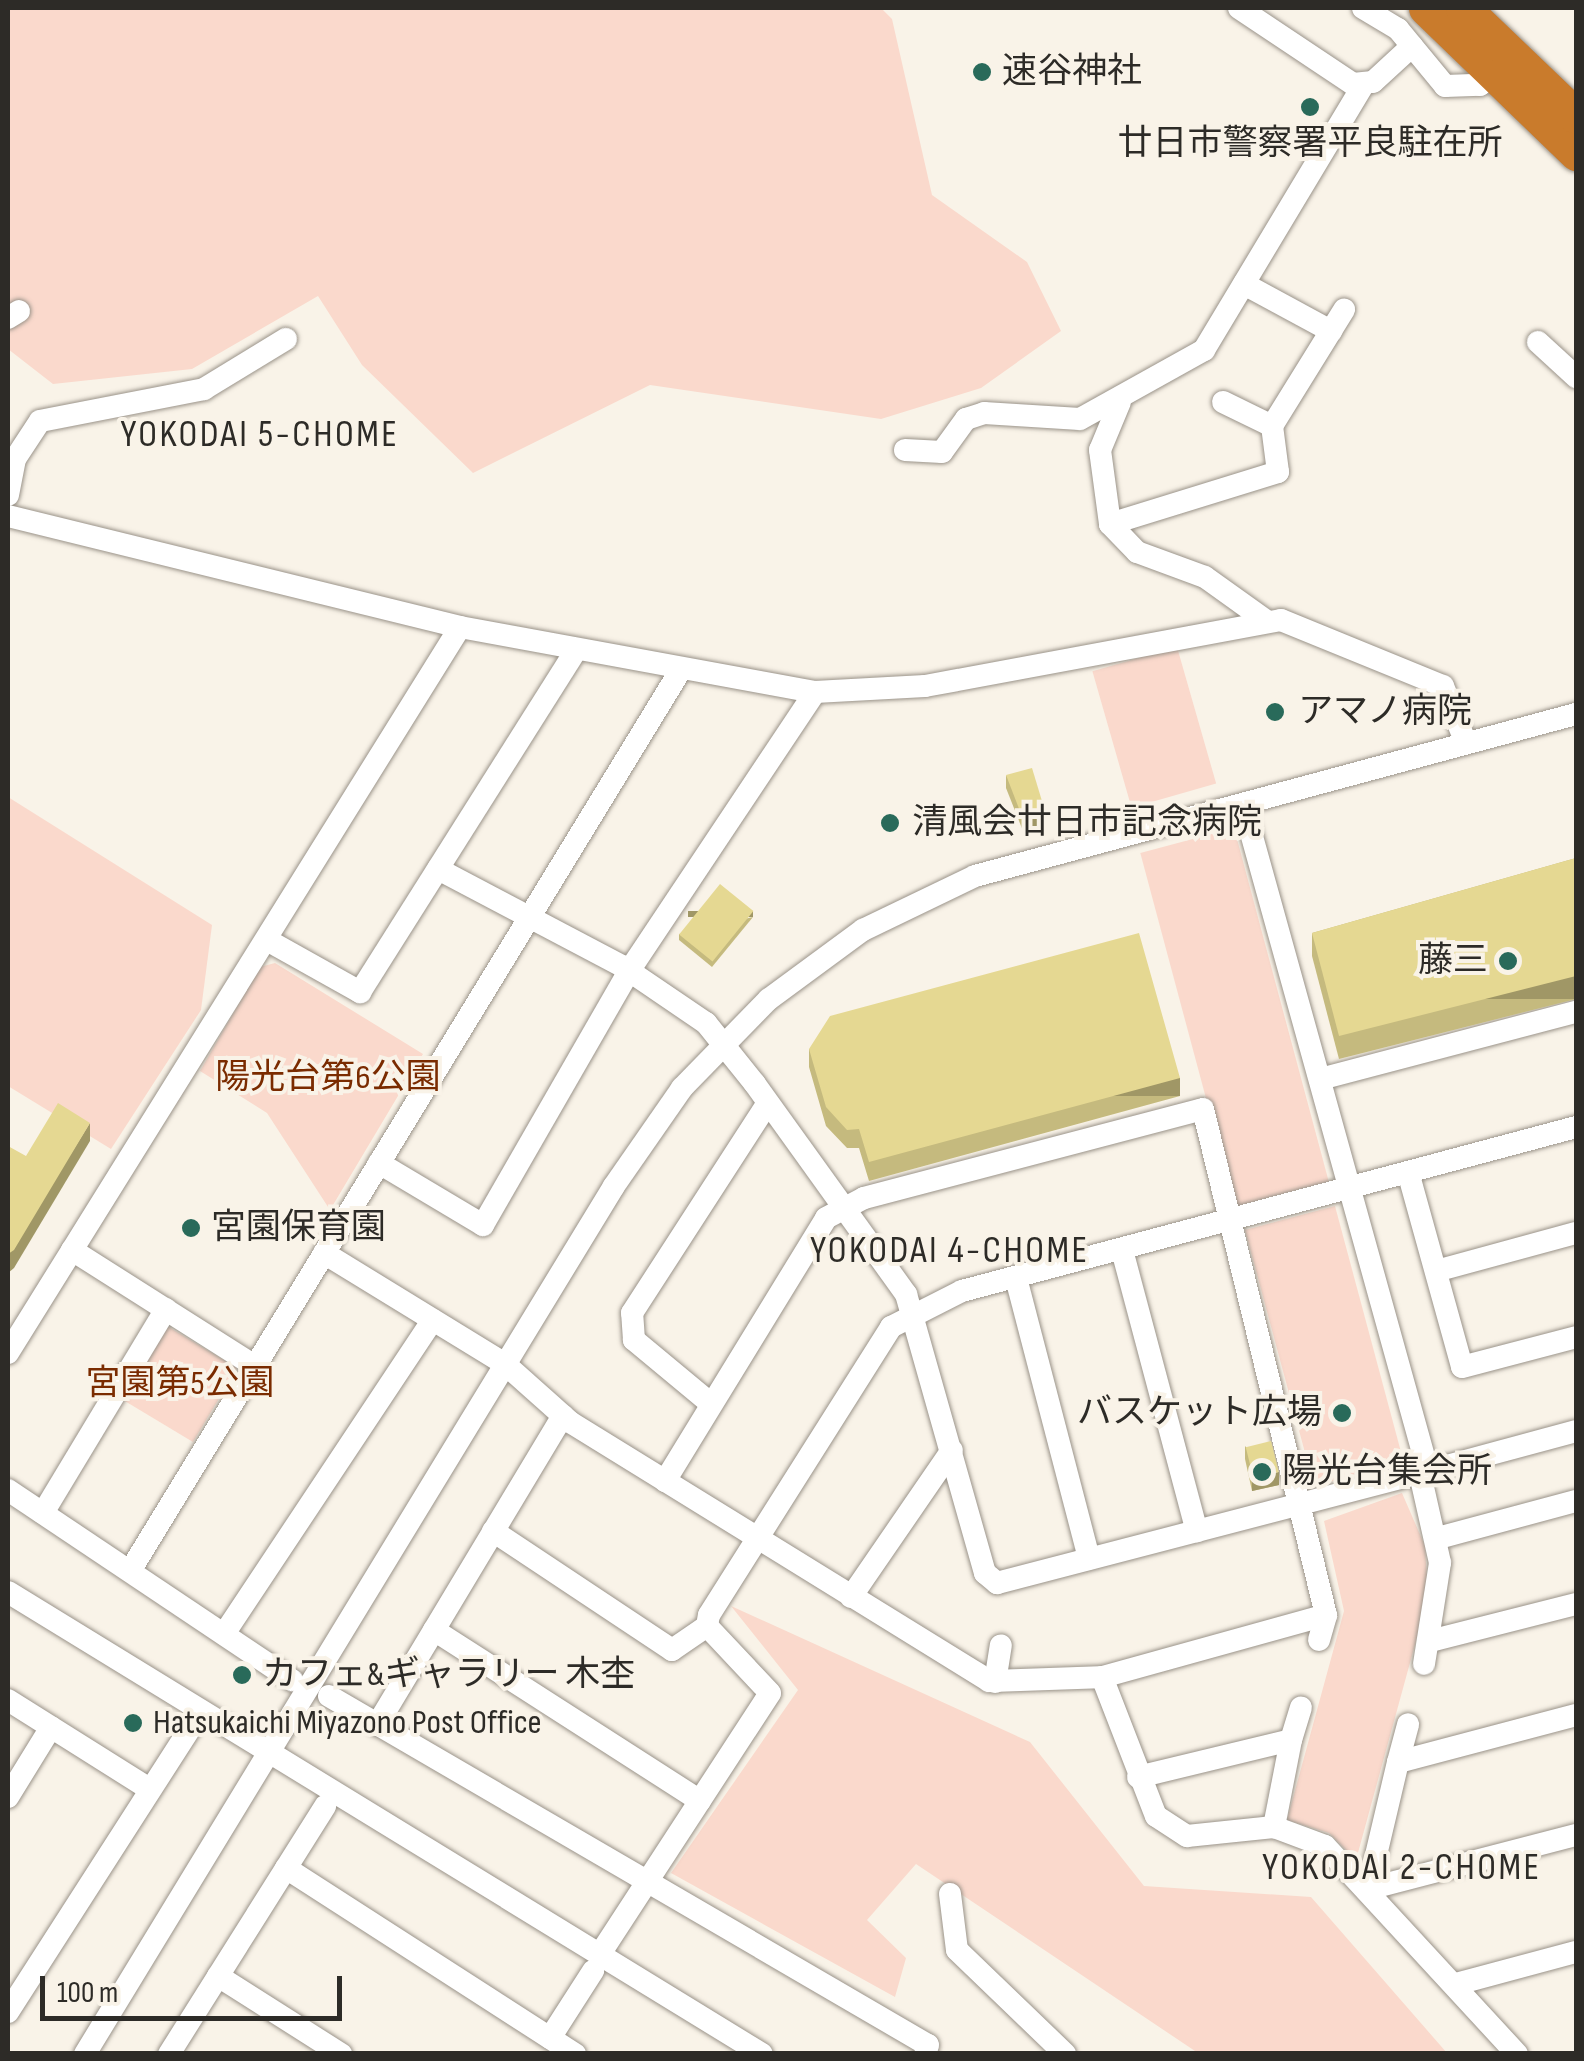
<!DOCTYPE html>
<html>
<head>
<meta charset="utf-8">
<style>
	body { margin:0 }
	#map { position:relative; width:1584px; height:2061px; overflow:hidden; background:#f9f3e8; font-family:"Sofia Sans Condensed","Noto Sans JP",sans-serif }
	div>[style] { position:absolute }
	.green>* { inset:0; background:#fad9cc; transform-origin:0 0 }
	.roads { filter:drop-shadow(0 0 2px #9a9389) drop-shadow(0 0 2px #9a9389) }
	.minor>* { height:22px; margin:-11px; padding:0 11px; transform-origin:11px; border-radius:11px; background:#fff }
	.highway>* { height:35px; margin:-17.5px; padding:0 17.5px; transform-origin:17.5px; border-radius:17.5px; background:#c97b2c }
	.wall>* { inset:0; background:#c5ba7e }
	.shaded-wall>* { inset:0; background:#a09766; transform-origin:0 0 }
	.building>* { inset:0; background:#e5d892; transform-origin:0 0 }
	.dots>* { width:28px; height:28px; translate:-50% -50%; box-sizing:border-box; border:5px solid #f9f3e8; border-radius:50% }
	span { translate:-50% -50%; white-space:nowrap; text-align:center; line-height:1.15; -webkit-text-stroke:8px #f9f3e8; paint-order:stroke }
	.poi-label { font-size:35px; color:#2d2b27 }
	.left { translate:0 -50%; text-align:left }
	.right { translate:-100% -50%; text-align:right }
	.park-label { font-size:35px; color:#7a2b00 }
	.neighbourhood-label { font-size:38px; color:#2d2b27; letter-spacing:2.5px }
	.frame { position:absolute; inset:0; border:10px solid #2d2b27; pointer-events:none }
	.scale { position:absolute; left:40px; top:1976px; width:302px; height:45px; box-sizing:border-box; border:5px solid #2d2b27; border-top:0; padding-left:12px; font-size:30px; line-height:35px; white-space:nowrap; color:#2d2b27; -webkit-text-stroke:8px #f9f3e8; paint-order:stroke }
</style>
</head>
<body>
<div id="map">
	<div class="green">
		<i style="clip-path:polygon(8px 8px,881px 8px,892px 19px,932px 195px,1027px 262px,1061px 331px,981px 388px,881px 419px,650px 385px,473px 473px,362px 365px,318px 296px,192px 369px,53px 384px,8px 349px)"></i>
		<i style="left:1177px;top:647px;width:142px;height:88px;rotate:74deg"></i>
		<i style="clip-path:polygon(8px 797px,212px 925px,201px 1010px,111px 1149px,8px 1086px)"></i>
		<i style="left:1234px;top:828px;width:366px;height:97px;rotate:75deg"></i>
		<i style="clip-path:polygon(275px 963px,423px 1054px,330px 1210px,267px 1113px,200px 1071px,260px 967px)"></i>
		<i style="clip-path:polygon(1335px 1206px,1401px 1452px,1393px 1465px,1314px 1486px,1245px 1230px)"></i>
		<i style="left:167px;top:1326px;width:82px;height:86px;rotate:31deg"></i>
		<i style="clip-path:polygon(1402px 1493px,1425px 1546px,1428px 1597px,1356px 1860px,1329px 1833px,1287px 1820px,1344px 1611px,1324px 1521px)"></i>
		<i style="clip-path:polygon(731px 1606px,1030px 1742px,1144px 1886px,1311px 1897px,1447px 2053px,1198px 2053px,916px 1864px,867px 1920px,906px 1958px,895px 1997px,671px 1873px,798px 1690px)"></i>
	</div>
	<div class="roads">
		<div class="minor">
			<i style="left:1239px;top:8px;width:137px;rotate:33.7deg"></i>
			<i style="left:1353px;top:84px;width:20px;rotate:-6deg"></i>
			<i style="left:1373px;top:82px;width:53px;rotate:-42.7deg"></i>
			<i style="left:1363px;top:8px;width:41px;rotate:31deg"></i>
			<i style="left:1398px;top:29px;width:74px;rotate:50.5deg"></i>
			<i style="left:1445px;top:86px;width:35px;rotate:-2deg"></i>
			<i style="left:1480px;top:85px;width:31px;rotate:-38deg"></i>
			<i style="left:1244px;top:284px;width:99px;rotate:28.4deg"></i>
			<i style="left:8px;top:318px;width:13px;rotate:-32deg"></i>
			<i style="left:1538px;top:342px;width:52px;rotate:42.6deg"></i>
			<i style="left:1120px;top:402px;width:52px;rotate:112.6deg"></i>
			<i style="left:1100px;top:450px;width:75px;rotate:82.3deg"></i>
			<i style="left:1110px;top:524px;width:39px;rotate:46deg"></i>
			<i style="left:1137px;top:552px;width:72px;rotate:20.2deg"></i>
			<i style="left:1205px;top:577px;width:74px;rotate:35.6deg"></i>
			<i style="left:1223px;top:402px;width:55px;rotate:26.1deg"></i>
			<i style="left:905px;top:450px;width:37px;rotate:3deg"></i>
			<i style="left:942px;top:452px;width:41px;rotate:-54deg"></i>
			<i style="left:966px;top:419px;width:19px;rotate:-18deg"></i>
			<i style="left:984px;top:413px;width:96px;rotate:3.6deg"></i>
			<i style="left:1080px;top:419px;width:142px;rotate:-29.1deg"></i>
			<i style="left:1204px;top:350px;width:309px;rotate:-59deg"></i>
			<i style="left:8px;top:495px;width:37px;rotate:-79deg"></i>
			<i style="left:15px;top:459px;width:45px;rotate:-56.7deg"></i>
			<i style="left:40px;top:421px;width:167px;rotate:-11deg"></i>
			<i style="left:204px;top:389px;width:96px;rotate:-31.4deg"></i>
			<i style="left:8px;top:516px;width:465px;rotate:13.8deg"></i>
			<i style="left:460px;top:627px;width:361px;rotate:10.4deg"></i>
			<i style="left:815px;top:692px;width:110px;rotate:-3.1deg"></i>
			<i style="left:925px;top:686px;width:362px;rotate:-10.5deg"></i>
			<i style="left:1281px;top:620px;width:175px;rotate:22.2deg"></i>
			<i style="left:1443px;top:686px;width:61px;rotate:68deg"></i>
			<i style="left:1110px;top:524px;width:176px;rotate:-17.2deg"></i>
			<i style="left:1278px;top:472px;width:46px;rotate:-97.4deg"></i>
			<i style="left:1272px;top:426px;width:137px;rotate:-58.2deg"></i>
			<i style="left:1243px;top:804px;width:692px;rotate:74.5deg"></i>
			<i style="left:1428px;top:1471px;width:153px;rotate:-15.1deg"></i>
			<i style="left:438px;top:869px;width:208px;rotate:27.8deg"></i>
			<i style="left:622px;top:966px;width:102px;rotate:34.2deg"></i>
			<i style="left:706px;top:1023px;width:78px;rotate:51.2deg"></i>
			<i style="left:755px;top:1084px;width:259px;rotate:54.3deg"></i>
			<i style="left:906px;top:1294px;width:290px;rotate:74.2deg"></i>
			<i style="left:985px;top:1573px;width:16px;rotate:40deg"></i>
			<i style="left:997px;top:1583px;width:445px;rotate:-14.6deg"></i>
			<i style="left:267px;top:940px;width:107px;rotate:29.2deg"></i>
			<i style="left:360px;top:992px;width:404px;rotate:-57.7deg"></i>
			<i style="left:1320px;top:1079px;width:265px;rotate:-14.7deg"></i>
			<i style="left:379px;top:1163px;width:121px;rotate:30.8deg"></i>
			<i style="left:483px;top:1225px;width:293px;rotate:-60.1deg"></i>
			<i style="left:629px;top:971px;width:335px;rotate:-56.3deg"></i>
			<i style="left:1408px;top:1172px;width:202px;rotate:74.5deg"></i>
			<i style="left:1462px;top:1367px;width:118px;rotate:-14.7deg"></i>
			<i style="left:72px;top:1250px;width:217px;rotate:32.4deg"></i>
			<i style="left:1122px;top:1250px;width:291px;rotate:75.1deg"></i>
			<i style="left:324px;top:1253px;width:212px;rotate:31.5deg"></i>
			<i style="left:505px;top:1364px;width:87px;rotate:41.7deg"></i>
			<i style="left:570px;top:1422px;width:493px;rotate:31.7deg"></i>
			<i style="left:989px;top:1681px;width:113px;rotate:-2deg"></i>
			<i style="left:1102px;top:1677px;width:149px;rotate:68.8deg"></i>
			<i style="left:1156px;top:1816px;width:37px;rotate:33deg"></i>
			<i style="left:1187px;top:1836px;width:87px;rotate:-5.9deg"></i>
			<i style="left:1274px;top:1827px;width:54px;rotate:20.4deg"></i>
			<i style="left:1325px;top:1846px;width:283px;rotate:47.3deg"></i>
			<i style="left:1436px;top:1271px;width:145px;rotate:-15.2deg"></i>
			<i style="left:1016px;top:1278px;width:290px;rotate:75.4deg"></i>
			<i style="left:8px;top:1353px;width:855px;rotate:-58.09deg"></i>
			<i style="left:710px;top:1403px;width:99px;rotate:-140.3deg"></i>
			<i style="left:634px;top:1340px;width:27px;rotate:-94deg"></i>
			<i style="left:632px;top:1313px;width:250px;rotate:-57.1deg"></i>
			<i style="left:1420px;top:1474px;width:91px;rotate:77.3deg"></i>
			<i style="left:1440px;top:1563px;width:102px;rotate:99deg"></i>
			<i style="left:665px;top:1481px;width:308px;rotate:-58.5deg"></i>
			<i style="left:826px;top:1218px;width:43px;rotate:-27.8deg"></i>
			<i style="left:864px;top:1198px;width:350px;rotate:-14.7deg"></i>
			<i style="left:1203px;top:1109px;width:521px;rotate:76.34deg"></i>
			<i style="left:1326px;top:1615px;width:232px;rotate:164.5deg"></i>
			<i style="left:8px;top:1490px;width:342px;rotate:33.8deg"></i>
			<i style="left:43px;top:1513px;width:238px;rotate:-58.9deg"></i>
			<i style="left:493px;top:1531px;width:215px;rotate:33.6deg"></i>
			<i style="left:672px;top:1650px;width:42px;rotate:-34.4deg"></i>
			<i style="left:1438px;top:1538px;width:143px;rotate:-15deg"></i>
			<i style="left:130px;top:1571px;width:1055px;rotate:-58.57deg"></i>
			<i style="left:8px;top:1592px;width:884px;rotate:31.5deg"></i>
			<i style="left:851px;top:1597px;width:178px;rotate:-55.5deg"></i>
			<i style="left:434px;top:1630px;width:316px;rotate:32.7deg"></i>
			<i style="left:224px;top:1634px;width:377px;rotate:-56.4deg"></i>
			<i style="left:1319px;top:1640px;width:26px;rotate:-74deg"></i>
			<i style="left:1430px;top:1641px;width:151px;rotate:-14.2deg"></i>
			<i style="left:995px;top:1682px;width:37px;rotate:-81deg"></i>
			<i style="left:329px;top:1696px;width:693px;rotate:30.23deg"></i>
			<i style="left:928px;top:2045px;width:9px;rotate:108deg"></i>
			<i style="left:8px;top:1700px;width:165px;rotate:32.2deg"></i>
			<i style="left:1576px;top:1715px;width:184px;rotate:165.2deg"></i>
			<i style="left:1398px;top:1762px;width:130px;rotate:103.3deg"></i>
			<i style="left:1368px;top:1889px;width:215px;rotate:-14.6deg"></i>
			<i style="left:377px;top:1725px;width:361px;rotate:-59deg"></i>
			<i style="left:1291px;top:1740px;width:34px;rotate:-73deg"></i>
			<i style="left:1398px;top:1762px;width:39px;rotate:-75deg"></i>
			<i style="left:1138px;top:1777px;width:157px;rotate:-13.6deg"></i>
			<i style="left:1291px;top:1740px;width:89px;rotate:101.1deg"></i>
			<i style="left:8px;top:1797px;width:82px;rotate:-58.4deg"></i>
			<i style="left:286px;top:1868px;width:344px;rotate:32.8deg"></i>
			<i style="left:950px;top:1894px;width:56px;rotate:82.9deg"></i>
			<i style="left:957px;top:1950px;width:150px;rotate:43.9deg"></i>
			<i style="left:600px;top:1954px;width:311px;rotate:-56.9deg"></i>
			<i style="left:770px;top:1693px;width:92px;rotate:-133.2deg"></i>
			<i style="left:707px;top:1626px;width:11px;rotate:-80deg"></i>
			<i style="left:709px;top:1615px;width:341px;rotate:-57.7deg"></i>
			<i style="left:891px;top:1327px;width:80px;rotate:-26.9deg"></i>
			<i style="left:962px;top:1291px;width:636px;rotate:-14.95deg"></i>
			<i style="left:218px;top:1976px;width:146px;rotate:32.4deg"></i>
			<i style="left:1460px;top:1983px;width:120px;rotate:-15deg"></i>
			<i style="left:8px;top:2012px;width:346px;rotate:-57.3deg"></i>
			<i style="left:550px;top:2038px;width:80px;rotate:-57.3deg"></i>
			<i style="left:85px;top:2054px;width:1016px;rotate:-58.64deg"></i>
			<i style="left:614px;top:1186px;width:119px;rotate:-55.2deg"></i>
			<i style="left:682px;top:1088px;width:124px;rotate:-45.7deg"></i>
			<i style="left:769px;top:999px;width:117px;rotate:-36.3deg"></i>
			<i style="left:863px;top:930px;width:124px;rotate:-25.7deg"></i>
			<i style="left:975px;top:876px;width:622px;rotate:-15.09deg"></i>
			<i style="left:169px;top:2054px;width:293px;rotate:-57.8deg"></i>
		</div>
		<div class="highway">
			<i style="left:1426px;top:8px;width:209px;rotate:44deg"></i>
			<i style="left:1463px;top:8px;width:156px;rotate:43.7deg"></i>
		</div>
	</div>
	<div class="wall">
		<i style="clip-path:polygon(1006px 775px,1045px 824px,1023px 831px,1006px 788px)"></i>
		<i style="clip-path:polygon(1576px 858px,1576px 999px,1339px 1059px,1312px 956px,1312px 933px)"></i>
		<i style="clip-path:polygon(753px 917px,712px 967px,679px 940px,679px 934px)"></i>
		<i style="clip-path:polygon(809px 1049px,1180px 1096px,869px 1181px,859px 1148px,847px 1148px,826px 1126px,809px 1067px)"></i>
		<i style="clip-path:polygon(1245px 1446px,1279px 1485px,1252px 1491px,1245px 1459px)"></i>
	</div>
	<div class="shaded-wall">
		<i style="clip-path:polygon(1045px 811px,1045px 824px,1023px 831px,1023px 819px)"></i>
		<i style="left:753px;top:911px;width:6px;height:65px;rotate:90deg"></i>
		<i style="left:1576px;top:976px;width:23px;height:244px;rotate:90deg"></i>
		<i style="left:1180px;top:1078px;width:18px;height:322px;rotate:90deg"></i>
		<i style="clip-path:polygon(90px 1123px,90px 1141px,14px 1268px,8px 1273px,8px 1254px)"></i>
		<i style="clip-path:polygon(1279px 1472px,1279px 1485px,1252px 1491px,1252px 1478px)"></i>
	</div>
	<div class="building">
		<i style="clip-path:polygon(1032px 768px,1045px 811px,1023px 819px,1006px 775px)"></i>
		<i style="clip-path:polygon(1576px 858px,1576px 976px,1339px 1036px,1312px 933px)"></i>
		<i style="left:720px;top:884px;width:43px;height:65px;rotate:39deg"></i>
		<i style="clip-path:polygon(1139px 933px,1180px 1078px,869px 1162px,859px 1129px,847px 1130px,826px 1107px,809px 1049px,830px 1016px)"></i>
		<i style="clip-path:polygon(58px 1103px,90px 1123px,14px 1250px,8px 1254px,8px 1146px,26px 1156px)"></i>
		<i style="left:1271px;top:1441px;width:32px;height:26px;rotate:76deg"></i>
	</div>
	<div class="dots">
		<i style="left:982px;top:72px;background:#296a5a"></i>
		<i style="left:1310px;top:107px;background:#296a5a"></i>
		<i style="left:1275px;top:712px;background:#296a5a"></i>
		<i style="left:890px;top:823px;background:#296a5a"></i>
		<i style="left:1508px;top:961px;background:#296a5a"></i>
		<i style="left:191px;top:1228px;background:#296a5a"></i>
		<i style="left:1342px;top:1413px;background:#296a5a"></i>
		<i style="left:1262px;top:1472px;background:#296a5a"></i>
		<i style="left:242px;top:1675px;background:#296a5a"></i>
		<i style="left:133px;top:1723px;background:#296a5a"></i>
	</div>
	<div class="poi-label">
		<span class="left" style="left:1002px;top:72px">速谷神社</span>
		<span style="left:1310px;top:144px">廿日市警察署平良駐在所</span>
		<span class="left" style="left:1298px;top:712px">アマノ病院</span>
		<span class="left" style="left:912px;top:823px">清風会廿日市記念病院</span>
		<span class="right" style="left:1488px;top:961px">藤三</span>
		<span class="left" style="left:211px;top:1228px">宮園保育園</span>
		<span class="right" style="left:1322px;top:1413px">バスケット広場</span>
		<span class="left" style="left:1282px;top:1472px">陽光台集会所</span>
		<span class="left" style="left:262px;top:1675px">カフェ&amp;ギャラリー 木杢</span>
		<span class="left" style="left:153px;top:1723px">Hatsukaichi Miyazono Post Office</span>
	</div>
	<div class="park-label">
		<span style="left:328px;top:1078px">陽光台第6公園</span>
		<span style="left:180px;top:1384px">宮園第5公園</span>
	</div>
	<div class="neighbourhood-label">
		<span style="left:260px;top:435px">YOKODAI 5-CHOME</span>
		<span style="left:950px;top:1251px">YOKODAI 4-CHOME</span>
		<span style="left:1402px;top:1868px">YOKODAI 2-CHOME</span>
	</div>
	<div class="frame"></div>
	<div class="scale">100 m</div>
</div>
</body>
</html>
